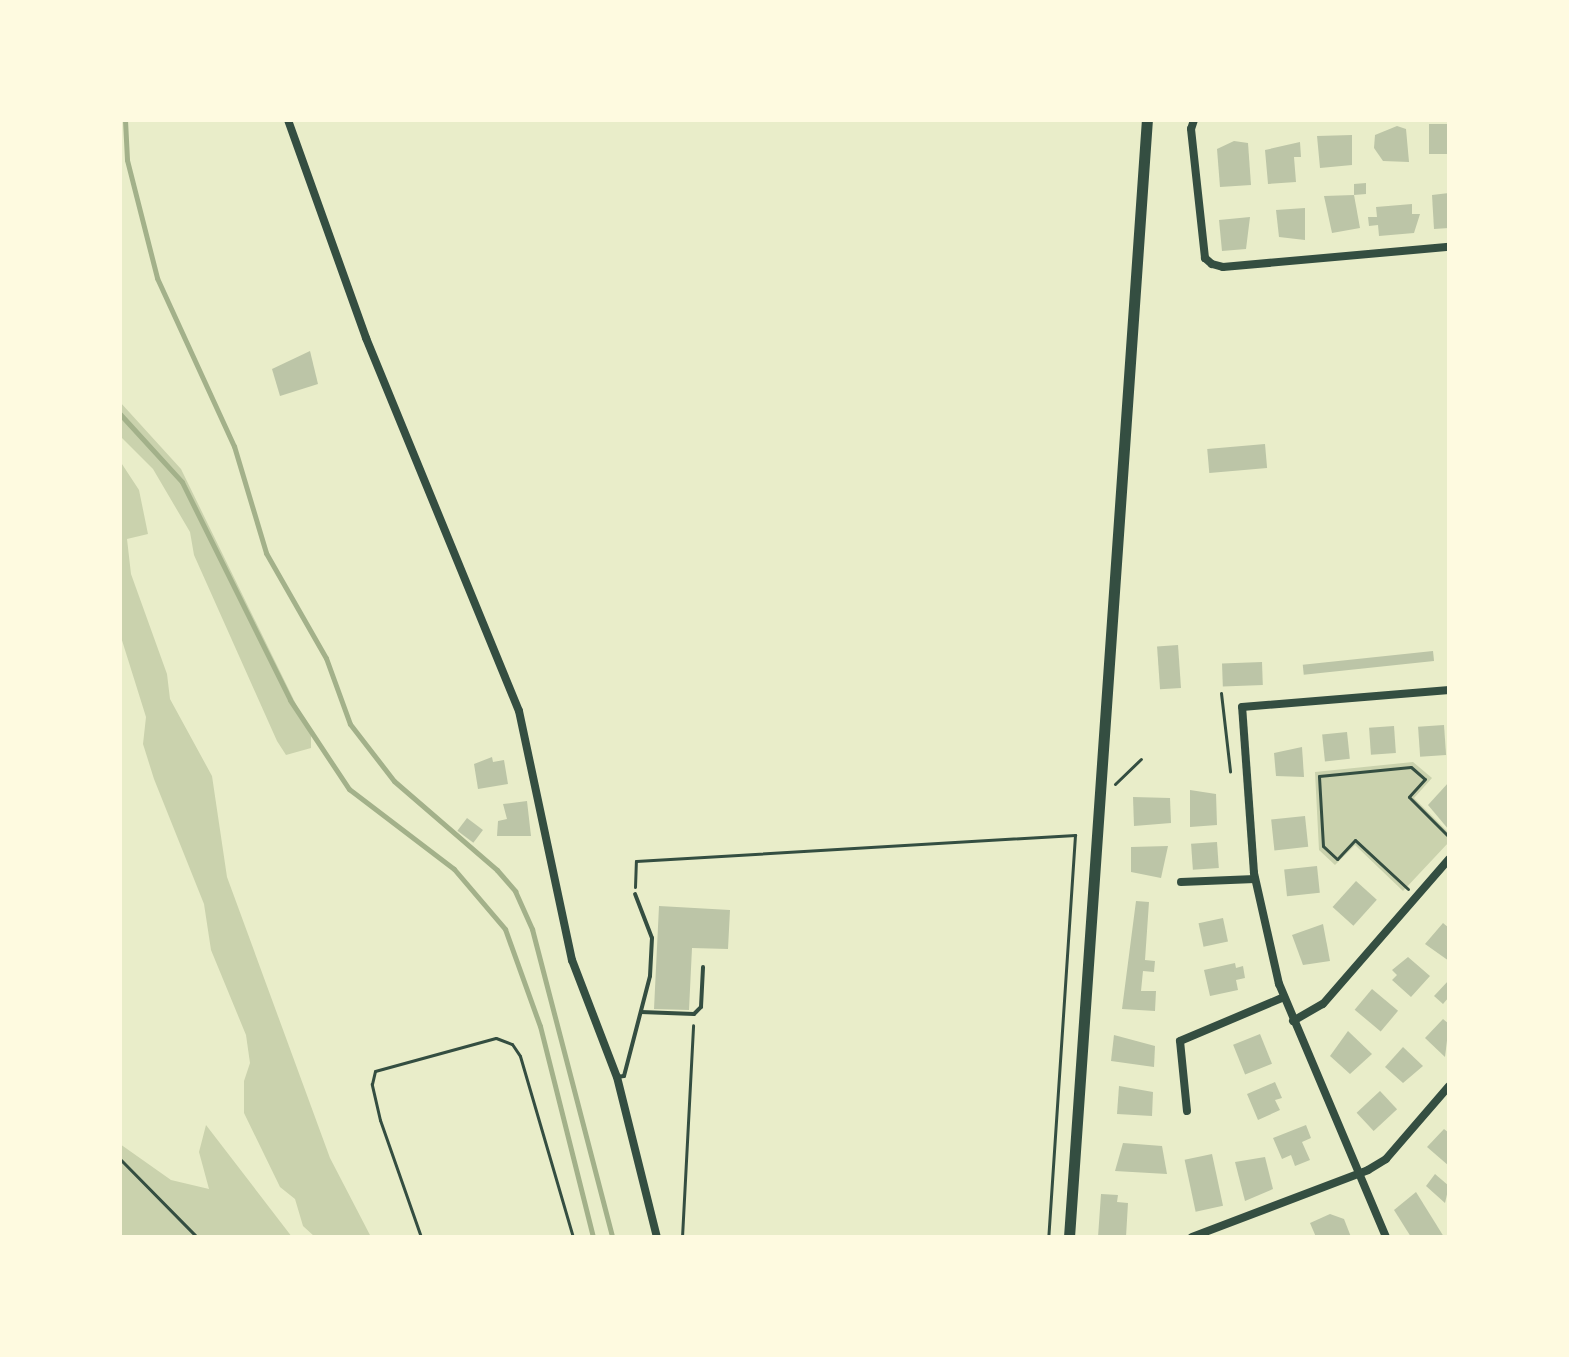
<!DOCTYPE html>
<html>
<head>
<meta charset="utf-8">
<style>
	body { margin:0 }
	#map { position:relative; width:1569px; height:1357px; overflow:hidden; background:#e9edc9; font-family:Ubuntu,sans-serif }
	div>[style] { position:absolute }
	.green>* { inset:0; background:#cad2ad }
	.stream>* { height:5px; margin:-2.5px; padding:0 2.5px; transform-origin:2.5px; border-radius:2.5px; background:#a3b18a }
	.building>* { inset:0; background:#bcc5a7; transform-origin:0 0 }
	.path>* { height:3px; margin:-1.5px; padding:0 1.5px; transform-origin:1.5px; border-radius:1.5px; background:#344e41 }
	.service>* { height:4px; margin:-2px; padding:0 2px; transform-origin:2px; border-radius:2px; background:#344e41 }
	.minor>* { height:8px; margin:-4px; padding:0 4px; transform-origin:4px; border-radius:4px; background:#344e41 }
	.tertiary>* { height:11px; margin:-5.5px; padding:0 5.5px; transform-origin:5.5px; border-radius:5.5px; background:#344e41 }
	span { translate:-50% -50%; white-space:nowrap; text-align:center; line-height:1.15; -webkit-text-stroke:8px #fefae0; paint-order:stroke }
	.frame { position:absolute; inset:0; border:122px solid #fefae0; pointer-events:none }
</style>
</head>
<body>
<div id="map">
	<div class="green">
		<i style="clip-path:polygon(120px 402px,181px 469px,311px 735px,311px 748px,286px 755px,277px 741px,194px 555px,190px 532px,153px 469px,120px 436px)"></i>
		<i style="clip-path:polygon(120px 461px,139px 490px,148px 534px,127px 539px,131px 574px,167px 674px,170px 699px,212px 776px,227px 877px,330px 1158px,371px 1237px,315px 1237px,303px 1226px,295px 1199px,280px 1187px,244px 1113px,244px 1081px,250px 1063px,246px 1035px,211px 950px,204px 904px,154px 779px,143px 744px,146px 717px,120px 634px)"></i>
		<i style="clip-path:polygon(1413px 762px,1432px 778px,1414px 798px,1449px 833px,1449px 842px,1403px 891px,1355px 845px,1335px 865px,1319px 850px,1315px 772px)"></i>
		<i style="clip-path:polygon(206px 1125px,292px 1237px,120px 1237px,120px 1144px,171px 1180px,209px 1189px,199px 1152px)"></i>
	</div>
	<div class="stream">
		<i style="left:125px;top:120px;width:40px;rotate:87.1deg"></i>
		<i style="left:127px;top:160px;width:122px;rotate:75.7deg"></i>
		<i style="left:157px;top:278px;width:185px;rotate:65.4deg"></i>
		<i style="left:234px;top:446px;width:112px;rotate:73.3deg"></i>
		<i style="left:266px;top:553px;width:121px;rotate:60.3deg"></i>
		<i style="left:326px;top:658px;width:70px;rotate:70deg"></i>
		<i style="left:350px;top:724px;width:72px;rotate:52.3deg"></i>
		<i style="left:394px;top:781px;width:136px;rotate:40.8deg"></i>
		<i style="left:497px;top:870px;width:28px;rotate:49deg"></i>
		<i style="left:515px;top:891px;width:42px;rotate:65.9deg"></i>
		<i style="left:532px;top:929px;width:318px;rotate:75.4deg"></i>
		<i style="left:120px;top:414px;width:92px;rotate:47.6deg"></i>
		<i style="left:182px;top:482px;width:243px;rotate:63.6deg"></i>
		<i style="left:290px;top:700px;width:107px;rotate:56.5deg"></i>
		<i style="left:349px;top:789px;width:132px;rotate:37.3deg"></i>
		<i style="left:454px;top:869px;width:79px;rotate:49.6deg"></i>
		<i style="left:505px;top:929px;width:103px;rotate:70.2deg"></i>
		<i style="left:540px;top:1026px;width:218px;rotate:75.9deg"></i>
	</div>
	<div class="building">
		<i style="left:1449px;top:124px;width:30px;height:20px;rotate:90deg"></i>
		<i style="clip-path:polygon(1397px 126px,1406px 129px,1409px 162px,1383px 161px,1374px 148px,1375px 135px)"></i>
		<i style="clip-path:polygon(1352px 135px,1352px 165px,1320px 168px,1317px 136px)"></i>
		<i style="clip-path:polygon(1234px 141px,1248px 143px,1251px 185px,1220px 187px,1217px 149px)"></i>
		<i style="clip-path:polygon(1300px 142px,1301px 157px,1294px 157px,1296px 182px,1268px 184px,1265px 150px)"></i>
		<i style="clip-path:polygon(1366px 183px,1366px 194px,1354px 195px,1354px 184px)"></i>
		<i style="clip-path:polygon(1449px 193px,1449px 228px,1434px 229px,1432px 195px)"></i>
		<i style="clip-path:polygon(1354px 195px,1360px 228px,1332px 233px,1324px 196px)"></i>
		<i style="clip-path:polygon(1412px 204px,1412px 214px,1420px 214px,1414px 233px,1379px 236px,1378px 225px,1369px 226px,1368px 217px,1377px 217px,1376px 207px)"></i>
		<i style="clip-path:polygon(1305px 208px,1305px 240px,1279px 237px,1276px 210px)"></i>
		<i style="clip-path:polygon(1250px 217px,1246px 249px,1222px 251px,1219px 220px)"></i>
		<i style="clip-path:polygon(310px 351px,318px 384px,280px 396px,272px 369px)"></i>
		<i style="left:1265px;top:444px;width:24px;height:58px;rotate:85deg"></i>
		<i style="left:1178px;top:645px;width:43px;height:21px;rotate:86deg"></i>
		<i style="left:1433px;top:651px;width:10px;height:131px;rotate:84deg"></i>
		<i style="left:1262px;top:662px;width:23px;height:40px;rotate:88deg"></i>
		<i style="left:1444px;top:725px;width:30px;height:26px;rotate:86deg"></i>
		<i style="left:1394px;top:726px;width:27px;height:25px;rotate:86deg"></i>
		<i style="left:1347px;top:732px;width:27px;height:25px;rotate:84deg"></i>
		<i style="clip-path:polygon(1302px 747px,1304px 777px,1276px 776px,1274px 753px)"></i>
		<i style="clip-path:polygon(492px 757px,493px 762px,504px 760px,508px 784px,478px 789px,474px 764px)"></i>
		<i style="clip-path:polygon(1449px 782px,1449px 830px,1428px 805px)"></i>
		<i style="clip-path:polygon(1190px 790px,1216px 794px,1217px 825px,1190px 827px)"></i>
		<i style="clip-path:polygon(1133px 797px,1170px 798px,1171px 823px,1134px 826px)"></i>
		<i style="clip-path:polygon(527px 801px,531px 836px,497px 836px,498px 821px,507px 819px,503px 804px)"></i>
		<i style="left:1305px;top:816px;width:31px;height:34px;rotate:84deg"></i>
		<i style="left:467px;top:818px;width:20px;height:16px;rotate:37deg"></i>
		<i style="left:1217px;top:842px;width:26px;height:26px;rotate:86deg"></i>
		<i style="clip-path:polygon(1168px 846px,1161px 878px,1131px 872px,1131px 847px)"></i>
		<i style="left:1317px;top:866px;width:27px;height:33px;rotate:84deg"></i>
		<i style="left:1356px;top:881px;width:28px;height:35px;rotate:42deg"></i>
		<i style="clip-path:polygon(1136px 901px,1149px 902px,1145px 960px,1155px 961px,1154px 972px,1143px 971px,1141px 991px,1156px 991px,1155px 1011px,1122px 1009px)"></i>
		<i style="clip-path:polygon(659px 906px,730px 910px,728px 949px,692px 948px,689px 1010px,654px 1009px)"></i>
		<i style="left:1223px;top:918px;width:24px;height:25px;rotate:78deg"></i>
		<i style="clip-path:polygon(1443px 923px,1449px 928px,1449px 961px,1425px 944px)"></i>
		<i style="clip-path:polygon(1323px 924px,1330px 961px,1303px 965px,1292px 935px)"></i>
		<i style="clip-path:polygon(1408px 957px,1430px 976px,1411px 997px,1392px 980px,1397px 975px,1392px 970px)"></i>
		<i style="clip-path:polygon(1235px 963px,1236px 968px,1243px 966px,1245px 978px,1236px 980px,1238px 990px,1210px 996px,1204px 970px)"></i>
		<i style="clip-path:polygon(1449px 980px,1449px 997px,1443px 1004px,1434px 996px)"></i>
		<i style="left:1372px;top:989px;width:34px;height:27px;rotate:40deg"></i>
		<i style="clip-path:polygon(1443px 1019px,1449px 1024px,1445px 1057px,1425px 1038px)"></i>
		<i style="clip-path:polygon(1348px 1031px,1372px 1054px,1350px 1074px,1330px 1056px)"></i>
		<i style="left:1260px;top:1034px;width:32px;height:29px;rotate:68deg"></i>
		<i style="clip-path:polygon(1114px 1035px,1155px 1046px,1154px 1067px,1111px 1061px)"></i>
		<i style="clip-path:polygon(1403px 1047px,1423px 1066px,1403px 1083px,1385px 1067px)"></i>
		<i style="clip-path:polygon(1275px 1082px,1282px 1098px,1275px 1100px,1280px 1110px,1258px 1120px,1247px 1094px)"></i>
		<i style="clip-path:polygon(1119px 1086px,1153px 1092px,1152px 1116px,1117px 1114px)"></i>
		<i style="left:1380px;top:1091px;width:25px;height:32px;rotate:47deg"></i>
		<i style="clip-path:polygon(1306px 1125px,1311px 1138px,1302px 1142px,1310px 1160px,1295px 1166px,1291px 1155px,1282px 1159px,1273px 1138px)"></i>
		<i style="clip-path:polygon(1444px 1129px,1449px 1133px,1449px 1166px,1427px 1147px)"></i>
		<i style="clip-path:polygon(1123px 1143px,1162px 1146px,1167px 1174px,1115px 1171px)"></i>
		<i style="left:1212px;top:1154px;width:53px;height:28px;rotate:78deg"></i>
		<i style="clip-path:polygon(1265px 1157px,1273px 1189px,1245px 1201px,1235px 1162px)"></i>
		<i style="clip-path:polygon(1435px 1174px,1449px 1186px,1445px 1203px,1426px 1186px)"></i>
		<i style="clip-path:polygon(1416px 1192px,1444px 1237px,1411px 1237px,1394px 1210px)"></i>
		<i style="clip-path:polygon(1101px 1194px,1118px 1195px,1117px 1202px,1128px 1203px,1126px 1237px,1098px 1237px)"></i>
		<i style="clip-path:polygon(1330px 1214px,1344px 1219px,1351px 1237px,1316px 1237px,1310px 1223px)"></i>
	</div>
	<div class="path">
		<i style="left:1221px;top:693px;width:79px;rotate:83.4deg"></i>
		<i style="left:1115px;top:784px;width:36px;rotate:-44deg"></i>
		<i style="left:635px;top:887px;width:26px;rotate:-88deg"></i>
		<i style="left:636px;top:861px;width:440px;rotate:-3.4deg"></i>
		<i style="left:1075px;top:835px;width:403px;rotate:93.8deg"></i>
		<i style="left:1408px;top:889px;width:72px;rotate:-137.2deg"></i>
		<i style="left:1355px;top:840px;width:26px;rotate:133deg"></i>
		<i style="left:1337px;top:859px;width:19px;rotate:-137deg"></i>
		<i style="left:1323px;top:846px;width:70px;rotate:-93.3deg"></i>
		<i style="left:1319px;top:776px;width:92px;rotate:-5.6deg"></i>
		<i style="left:1411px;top:767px;width:18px;rotate:41deg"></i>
		<i style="left:1425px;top:779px;width:24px;rotate:132deg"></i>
		<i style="left:1409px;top:797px;width:57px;rotate:45deg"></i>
		<i style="left:120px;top:1159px;width:110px;rotate:45.4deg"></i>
		<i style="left:421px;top:1237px;width:124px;rotate:-109.3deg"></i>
		<i style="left:380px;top:1120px;width:37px;rotate:-103deg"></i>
		<i style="left:372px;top:1084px;width:13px;rotate:-77deg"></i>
		<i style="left:375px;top:1071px;width:125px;rotate:-15.3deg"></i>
		<i style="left:496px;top:1038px;width:17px;rotate:21deg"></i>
		<i style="left:512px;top:1044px;width:14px;rotate:56deg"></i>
		<i style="left:520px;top:1056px;width:189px;rotate:73.7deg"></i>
		<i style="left:682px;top:1237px;width:212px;rotate:-87deg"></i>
	</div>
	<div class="service">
		<i style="left:641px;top:1012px;width:53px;rotate:2.2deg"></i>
		<i style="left:694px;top:1014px;width:10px;rotate:-45deg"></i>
		<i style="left:701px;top:1007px;width:40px;rotate:-87.1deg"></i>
		<i style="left:617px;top:1077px;width:7px;rotate:-8deg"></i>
		<i style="left:624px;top:1076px;width:103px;rotate:-75.4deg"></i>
		<i style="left:650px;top:976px;width:38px;rotate:-87deg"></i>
		<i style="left:652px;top:938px;width:47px;rotate:-111.1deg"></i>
	</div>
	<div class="minor">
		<i style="left:288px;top:120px;width:232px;rotate:70.3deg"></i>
		<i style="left:366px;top:338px;width:403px;rotate:67.7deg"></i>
		<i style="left:519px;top:711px;width:255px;rotate:78deg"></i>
		<i style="left:572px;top:960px;width:125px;rotate:69deg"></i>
		<i style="left:617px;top:1077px;width:165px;rotate:76deg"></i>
		<i style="left:1194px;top:120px;width:9px;rotate:108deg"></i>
		<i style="left:1191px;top:129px;width:130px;rotate:83.8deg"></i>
		<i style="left:1205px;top:258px;width:9px;rotate:41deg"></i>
		<i style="left:1212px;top:264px;width:11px;rotate:15deg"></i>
		<i style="left:1223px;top:267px;width:227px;rotate:-5.1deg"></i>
		<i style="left:1181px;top:882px;width:74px;rotate:-2.3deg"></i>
		<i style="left:1293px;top:1021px;width:34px;rotate:-30deg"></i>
		<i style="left:1323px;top:1004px;width:192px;rotate:-49deg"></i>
		<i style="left:1187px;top:1111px;width:70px;rotate:-95.7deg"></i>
		<i style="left:1180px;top:1041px;width:113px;rotate:-22.9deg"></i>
		<i style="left:1192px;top:1237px;width:188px;rotate:-20.8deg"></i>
		<i style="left:1368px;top:1170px;width:21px;rotate:-31deg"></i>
		<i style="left:1386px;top:1159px;width:96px;rotate:-49.2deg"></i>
		<i style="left:1386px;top:1237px;width:275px;rotate:-112.9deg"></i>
		<i style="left:1279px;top:984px;width:114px;rotate:-102.7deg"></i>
		<i style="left:1254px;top:873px;width:166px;rotate:-94.1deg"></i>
		<i style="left:1242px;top:707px;width:208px;rotate:-4.7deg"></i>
	</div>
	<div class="tertiary">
		<i style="left:1069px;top:1237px;width:1120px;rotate:-86.01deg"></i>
	</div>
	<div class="frame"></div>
</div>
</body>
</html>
